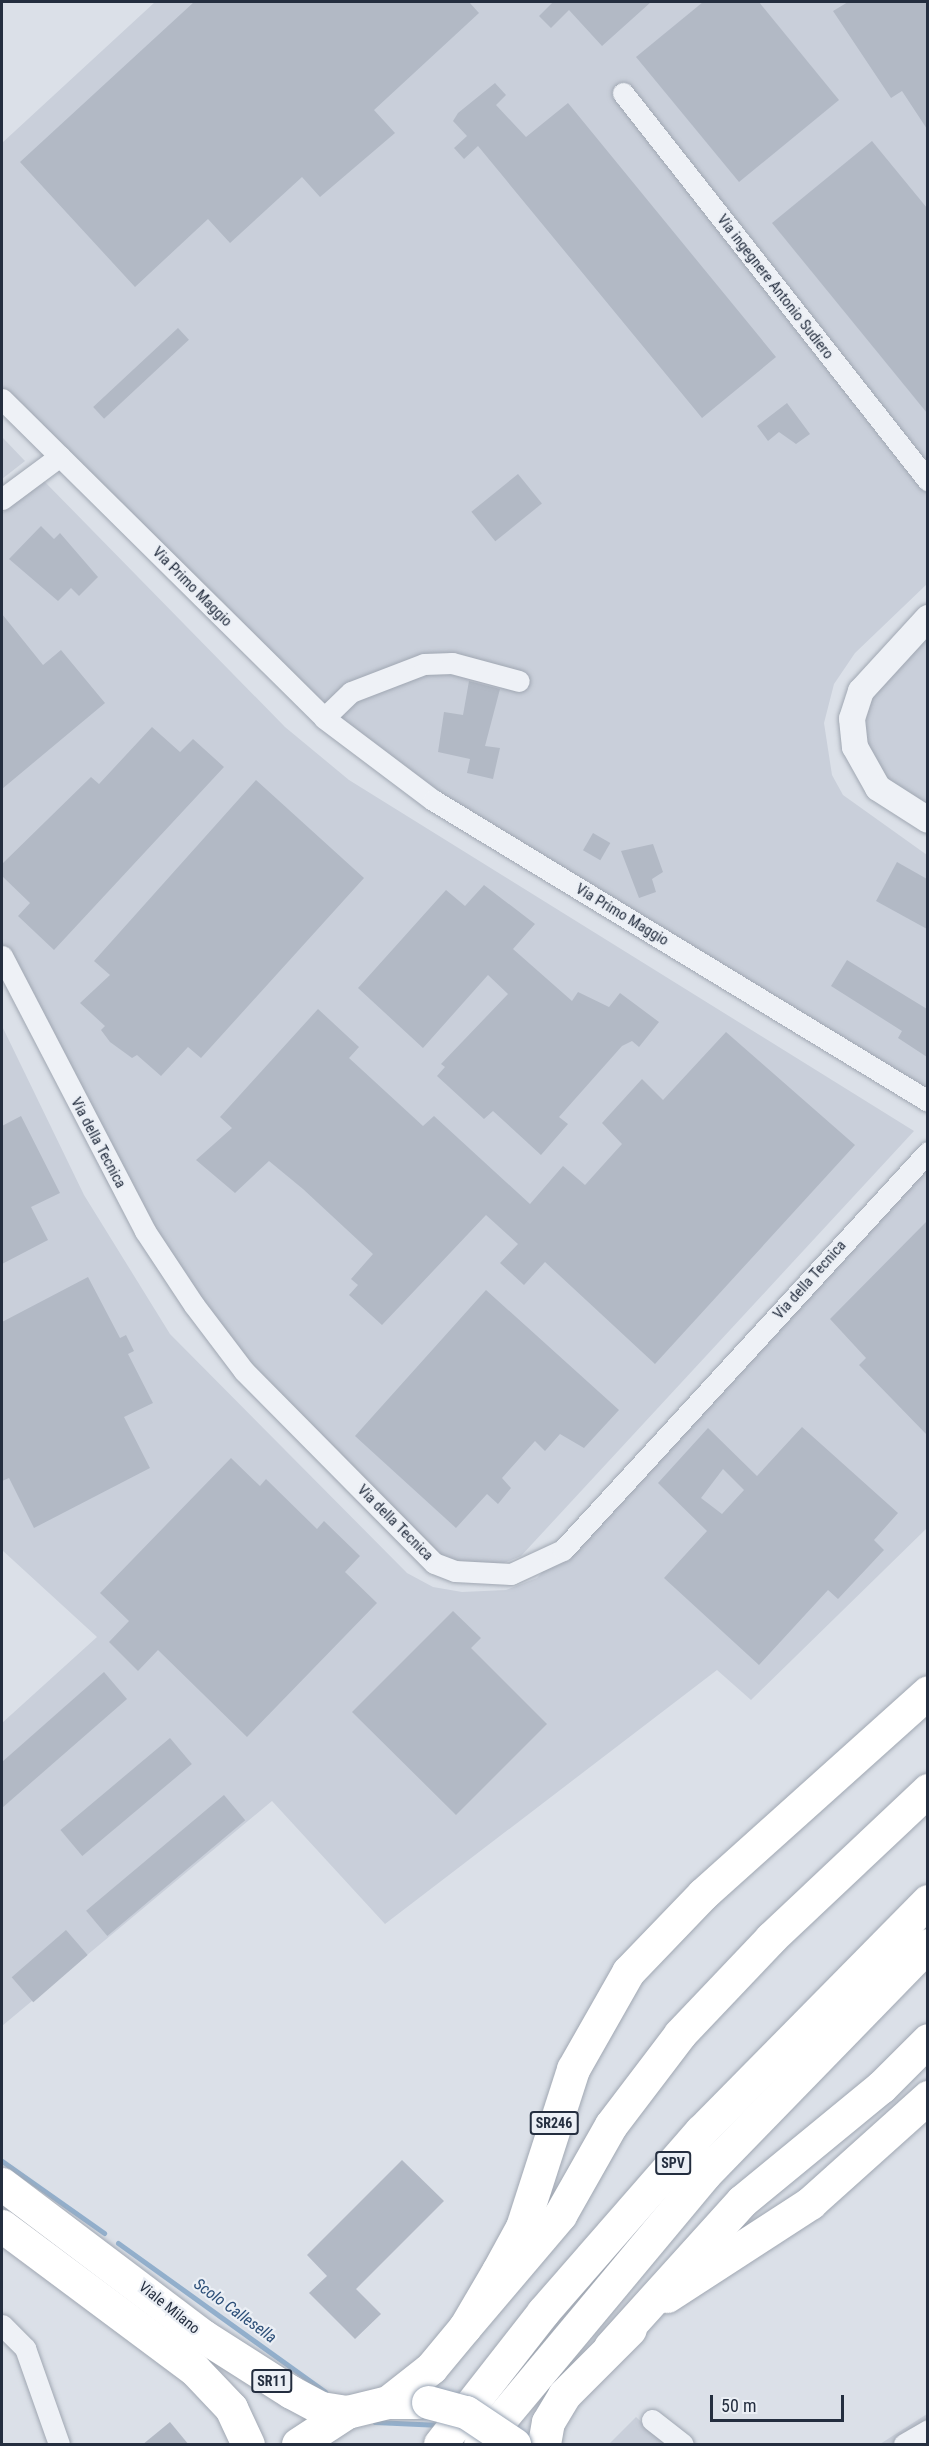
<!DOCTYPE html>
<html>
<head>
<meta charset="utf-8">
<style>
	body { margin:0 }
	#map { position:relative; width:929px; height:2446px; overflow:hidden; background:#dbe0e8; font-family:"Roboto Condensed",sans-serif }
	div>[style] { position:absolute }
	.built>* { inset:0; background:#c9cfda }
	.stream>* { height:5px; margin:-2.5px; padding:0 2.5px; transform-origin:2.5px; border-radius:2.5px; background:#92afcc }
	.building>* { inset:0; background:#b2b9c5; transform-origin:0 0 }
	.roads { filter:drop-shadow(0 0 2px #a0a7b2) drop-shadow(0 0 2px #a0a7b2) }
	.minor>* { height:21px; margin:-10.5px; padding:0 10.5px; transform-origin:10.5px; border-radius:10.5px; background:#eef1f6 }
	.tertiary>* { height:26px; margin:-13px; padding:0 13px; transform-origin:13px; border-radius:13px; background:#eef1f6 }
	.primary>* { height:33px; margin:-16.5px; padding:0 16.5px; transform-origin:16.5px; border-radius:16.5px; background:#fff }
	.trunk>* { height:33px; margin:-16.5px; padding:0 16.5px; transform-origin:16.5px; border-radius:16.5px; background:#fff }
	.motorway>* { height:33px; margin:-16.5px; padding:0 16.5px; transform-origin:16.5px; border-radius:16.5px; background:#fff }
	.bridges { filter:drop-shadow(0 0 2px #99a5b5) drop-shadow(0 0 2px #99a5b5) }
	.primary-bridge>* { height:33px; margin:-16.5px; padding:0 16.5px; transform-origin:16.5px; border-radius:16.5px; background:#fff }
	span { translate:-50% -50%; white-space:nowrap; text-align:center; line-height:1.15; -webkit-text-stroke:4.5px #ebeff5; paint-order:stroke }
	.shield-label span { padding:2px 4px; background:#ebeff5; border:2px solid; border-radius:4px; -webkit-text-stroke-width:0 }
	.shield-label { font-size:14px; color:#242e3f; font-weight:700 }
	.street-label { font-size:15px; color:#242e3f }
	.water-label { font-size:16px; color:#2a4d77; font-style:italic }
	.frame { position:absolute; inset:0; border:3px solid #242e3f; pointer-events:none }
	.scale { position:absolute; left:710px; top:2395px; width:134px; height:27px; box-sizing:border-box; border:3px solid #242e3f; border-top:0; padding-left:8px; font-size:18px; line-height:21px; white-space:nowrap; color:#242e3f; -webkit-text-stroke:4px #ebeff5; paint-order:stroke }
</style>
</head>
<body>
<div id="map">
	<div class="built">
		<i style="clip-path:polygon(155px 2px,927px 2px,927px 584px,855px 653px,834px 684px,824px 723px,832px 775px,843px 795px,927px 855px,927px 1108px,365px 758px,2px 398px,2px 143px)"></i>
		<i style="clip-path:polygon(2px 437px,25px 461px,2px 479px)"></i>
		<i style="clip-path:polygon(43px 480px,285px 727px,349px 780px,914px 1131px,521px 1556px,501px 1564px,441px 1561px,162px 1276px,107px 1182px,2px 962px,2px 513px)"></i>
		<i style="clip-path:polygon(927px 621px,927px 824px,857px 766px,851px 724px)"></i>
		<i style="clip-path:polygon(2px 1026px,84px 1195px,170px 1334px,407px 1573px,433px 1587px,462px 1592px,506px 1590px,537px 1578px,927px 1155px,927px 1528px,751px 1700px,717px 1670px,385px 1924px,272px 1801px,2px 2026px,2px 1723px,97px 1637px,2px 1550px)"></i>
		<i style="clip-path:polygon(927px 2414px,927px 2444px,880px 2444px)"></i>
		<i style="clip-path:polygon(636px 2417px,665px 2444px,609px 2444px)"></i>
	</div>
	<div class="stream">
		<i style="left:2px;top:2161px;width:125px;rotate:35.2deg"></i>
		<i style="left:118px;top:2243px;width:255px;rotate:35.7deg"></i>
		<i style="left:375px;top:2422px;width:65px;rotate:2.6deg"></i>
	</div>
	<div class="building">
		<i style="clip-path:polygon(194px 2px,469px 2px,479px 13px,374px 110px,395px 133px,320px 197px,302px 177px,230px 243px,208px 219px,135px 287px,20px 162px)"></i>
		<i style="clip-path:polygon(553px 2px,651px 2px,602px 46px,569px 10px,551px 28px,539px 16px)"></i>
		<i style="clip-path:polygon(703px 2px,759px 2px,839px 100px,739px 182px,636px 57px)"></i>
		<i style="clip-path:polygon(848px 2px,927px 2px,927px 129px,902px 91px,891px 98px,833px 11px)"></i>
		<i style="clip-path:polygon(495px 83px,506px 95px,496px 105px,526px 137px,568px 103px,776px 357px,702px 418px,478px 146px,464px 159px,454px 148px,467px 136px,453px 121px,458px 113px)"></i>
		<i style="clip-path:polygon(872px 141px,927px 208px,927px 413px,772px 223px)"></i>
		<i style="left:178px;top:328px;width:16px;height:116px;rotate:47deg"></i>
		<i style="clip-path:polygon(787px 403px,810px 434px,796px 444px,779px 432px,768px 441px,757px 426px)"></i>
		<i style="left:518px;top:474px;width:38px;height:60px;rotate:51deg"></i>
		<i style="clip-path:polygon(41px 526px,54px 539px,60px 533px,98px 577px,79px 596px,71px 588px,58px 601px,9px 559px)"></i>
		<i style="clip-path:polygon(2px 614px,43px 665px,61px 650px,105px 703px,2px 789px)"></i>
		<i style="clip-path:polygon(469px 681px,500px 689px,485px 746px,500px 748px,493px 779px,467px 773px,470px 759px,438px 752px,444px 712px,463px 715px)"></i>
		<i style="clip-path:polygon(152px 727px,180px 752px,193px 739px,224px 767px,54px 950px,18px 916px,30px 903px,2px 876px,2px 864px,91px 777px,99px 784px)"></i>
		<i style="clip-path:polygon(256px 780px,364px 878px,201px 1058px,188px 1047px,161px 1076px,137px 1055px,132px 1058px,110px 1042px,101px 1030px,105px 1026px,80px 1003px,110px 975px,94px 961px)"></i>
		<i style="left:593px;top:833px;width:20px;height:20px;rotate:30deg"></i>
		<i style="clip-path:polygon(653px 844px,663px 872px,652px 879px,656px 892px,639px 898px,621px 851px)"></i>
		<i style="clip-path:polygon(897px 862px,927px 879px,927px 929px,876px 901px)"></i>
		<i style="clip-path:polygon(484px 885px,535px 924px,513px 949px,572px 1001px,578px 992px,609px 1007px,620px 993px,659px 1022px,639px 1047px,632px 1041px,622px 1046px,559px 1117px,568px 1124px,541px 1155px,493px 1111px,484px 1119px,437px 1076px,445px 1067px,441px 1064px,508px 994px,488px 975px,423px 1048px,358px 988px,446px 890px,465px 906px)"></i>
		<i style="clip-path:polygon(847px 960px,927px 1009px,927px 1057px,898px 1038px,902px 1031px,831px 986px)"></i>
		<i style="clip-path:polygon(318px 1009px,359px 1047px,349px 1058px,423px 1126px,434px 1116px,530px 1204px,563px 1166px,585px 1185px,622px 1144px,602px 1123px,642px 1079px,663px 1100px,726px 1032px,855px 1145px,655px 1364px,545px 1262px,524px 1285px,500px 1263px,518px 1244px,486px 1215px,382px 1325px,349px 1295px,358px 1285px,351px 1279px,373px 1254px,303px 1189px,269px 1161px,235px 1193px,196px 1160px,232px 1128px,220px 1117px)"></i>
		<i style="clip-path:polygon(21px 1116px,60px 1193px,31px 1207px,48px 1240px,2px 1264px,2px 1126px)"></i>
		<i style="clip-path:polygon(927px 1221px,927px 1435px,859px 1365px,866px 1358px,830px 1319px)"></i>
		<i style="clip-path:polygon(88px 1277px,120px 1338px,126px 1335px,134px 1351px,128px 1354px,153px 1403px,124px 1417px,150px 1468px,34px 1528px,9px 1478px,2px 1481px,2px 1322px)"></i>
		<i style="clip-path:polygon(486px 1290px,619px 1410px,584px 1448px,560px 1434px,545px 1451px,535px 1441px,502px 1478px,511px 1488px,498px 1504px,487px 1494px,456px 1528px,355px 1436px)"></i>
		<i style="clip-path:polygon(evenodd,802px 1427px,898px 1513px,874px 1540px,884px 1550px,838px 1599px,828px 1590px,759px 1665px,664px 1578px,707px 1531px,658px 1483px,708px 1428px,757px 1476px,802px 1427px,723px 1469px,744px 1490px,722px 1514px,701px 1498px,723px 1469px)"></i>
		<i style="clip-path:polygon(231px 1458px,260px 1486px,266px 1479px,317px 1529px,324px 1521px,360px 1556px,345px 1572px,377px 1603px,247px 1737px,158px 1650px,138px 1671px,109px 1642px,129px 1621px,100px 1593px)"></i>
		<i style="clip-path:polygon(453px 1611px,481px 1638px,471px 1648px,547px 1724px,456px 1815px,352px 1712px)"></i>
		<i style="clip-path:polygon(104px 1672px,127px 1699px,2px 1808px,2px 1762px)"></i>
		<i style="left:170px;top:1738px;width:34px;height:143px;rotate:50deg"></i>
		<i style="left:224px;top:1795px;width:33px;height:180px;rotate:50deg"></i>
		<i style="left:66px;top:1930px;width:33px;height:72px;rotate:49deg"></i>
		<i style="clip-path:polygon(402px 2160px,444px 2201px,356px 2289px,381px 2314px,355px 2339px,309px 2293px,327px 2276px,307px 2255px)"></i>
		<i style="clip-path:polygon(170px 2422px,189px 2445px,142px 2445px)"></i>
	</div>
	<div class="roads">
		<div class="minor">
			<i style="left:623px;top:93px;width:493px;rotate:51.8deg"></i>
			<i style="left:2px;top:399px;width:453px;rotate:44.7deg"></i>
			<i style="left:324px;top:718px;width:136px;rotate:37deg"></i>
			<i style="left:433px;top:800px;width:579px;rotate:31.3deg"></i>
			<i style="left:2px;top:499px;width:72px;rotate:-36.6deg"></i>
			<i style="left:324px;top:718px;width:37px;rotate:-44deg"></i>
			<i style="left:351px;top:692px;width:78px;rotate:-21deg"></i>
			<i style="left:424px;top:664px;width:28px;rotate:-2deg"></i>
			<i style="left:452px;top:663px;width:69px;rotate:15deg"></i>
			<i style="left:2px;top:956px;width:310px;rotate:62.5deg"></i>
			<i style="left:145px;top:1231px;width:89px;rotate:56.5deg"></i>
			<i style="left:194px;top:1305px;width:83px;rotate:52.9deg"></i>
			<i style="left:244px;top:1371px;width:270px;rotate:45.3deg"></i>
			<i style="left:434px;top:1563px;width:22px;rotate:21deg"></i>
			<i style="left:455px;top:1571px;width:56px;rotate:3.1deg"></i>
			<i style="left:511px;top:1574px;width:57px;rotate:-24.8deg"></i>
			<i style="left:563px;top:1550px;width:540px;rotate:-47.48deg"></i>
			<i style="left:2px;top:2325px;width:33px;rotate:45deg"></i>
			<i style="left:25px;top:2348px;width:102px;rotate:70.5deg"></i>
			<i style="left:652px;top:2420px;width:39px;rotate:38deg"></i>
			<i style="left:904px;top:2444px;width:28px;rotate:-30deg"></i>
		</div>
		<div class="tertiary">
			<i style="left:928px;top:618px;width:99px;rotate:132.5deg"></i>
			<i style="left:861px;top:691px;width:29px;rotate:108deg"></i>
			<i style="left:852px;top:719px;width:28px;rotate:84deg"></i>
			<i style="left:855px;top:747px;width:47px;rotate:60.7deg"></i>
			<i style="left:878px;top:788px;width:59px;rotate:32.6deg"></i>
		</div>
		<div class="primary">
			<i style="left:2px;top:2184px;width:252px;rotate:37.1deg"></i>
			<i style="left:203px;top:2336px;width:104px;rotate:32.5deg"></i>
			<i style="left:291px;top:2392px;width:34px;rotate:28deg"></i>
			<i style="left:321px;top:2408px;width:26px;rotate:9deg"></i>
			<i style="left:2px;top:2226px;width:239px;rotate:36.7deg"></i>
			<i style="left:194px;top:2369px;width:54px;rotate:46.5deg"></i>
			<i style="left:231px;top:2408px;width:40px;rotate:65deg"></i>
			<i style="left:298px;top:2444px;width:59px;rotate:-33.1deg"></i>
			<i style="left:347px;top:2412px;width:42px;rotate:-13.7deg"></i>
			<i style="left:388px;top:2402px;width:29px"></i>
		</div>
		<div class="trunk">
			<i style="left:667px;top:2296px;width:171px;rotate:-33deg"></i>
			<i style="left:810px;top:2203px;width:159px;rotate:-41.9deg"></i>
			<i style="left:388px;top:2402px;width:55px;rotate:-38.3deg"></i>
			<i style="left:431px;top:2368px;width:53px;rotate:-50.3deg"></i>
			<i style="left:465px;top:2327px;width:65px;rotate:-59.5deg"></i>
			<i style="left:498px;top:2271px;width:50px;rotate:-61.4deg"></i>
			<i style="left:522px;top:2227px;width:166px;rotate:-72.1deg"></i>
			<i style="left:573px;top:2069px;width:112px;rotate:-60.4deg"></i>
			<i style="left:628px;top:1972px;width:108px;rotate:-46.1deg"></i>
			<i style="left:703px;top:1894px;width:302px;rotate:-41.9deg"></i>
			<i style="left:544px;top:2444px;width:22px;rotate:-80deg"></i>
			<i style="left:548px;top:2422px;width:31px;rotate:-59deg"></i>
			<i style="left:564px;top:2395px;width:93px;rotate:-45deg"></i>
		</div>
		<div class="motorway">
			<i style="left:465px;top:2327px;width:147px;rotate:-49.7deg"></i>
			<i style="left:560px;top:2215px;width:103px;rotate:-60.5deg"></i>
			<i style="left:611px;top:2125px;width:114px;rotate:-52.8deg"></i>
			<i style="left:680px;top:2034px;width:132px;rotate:-46.5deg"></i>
			<i style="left:771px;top:1938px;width:216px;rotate:-43.3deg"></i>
			<i style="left:610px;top:2347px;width:197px;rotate:-47.9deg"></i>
			<i style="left:742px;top:2201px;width:180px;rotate:-39.4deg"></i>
			<i style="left:881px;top:2087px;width:66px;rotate:-45deg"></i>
			<i style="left:440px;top:2444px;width:167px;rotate:-52deg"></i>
			<i style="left:543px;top:2312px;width:240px;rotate:-48.9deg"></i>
			<i style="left:701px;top:2131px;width:323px;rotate:-45.4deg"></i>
			<i style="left:480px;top:2444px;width:349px;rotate:-50.2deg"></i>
			<i style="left:703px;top:2176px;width:322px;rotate:-45.8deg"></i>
		</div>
	</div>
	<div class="bridges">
		<div class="primary-bridge">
			<i style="left:428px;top:2402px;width:39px;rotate:15deg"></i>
			<i style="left:466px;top:2412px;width:58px;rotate:33.7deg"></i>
		</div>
	</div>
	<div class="shield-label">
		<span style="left:554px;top:2123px">SR246</span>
		<span style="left:673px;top:2163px">SPV</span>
		<span style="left:272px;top:2381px">SR11</span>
	</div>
	<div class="street-label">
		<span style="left:775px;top:287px;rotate:52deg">Via ingegnere Antonio Sudiero</span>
		<span style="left:192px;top:587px;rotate:45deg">Via Primo Maggio</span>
		<span style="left:622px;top:915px;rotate:31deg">Via Primo Maggio</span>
		<span style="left:98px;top:1143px;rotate:62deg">Via della Tecnica</span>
		<span style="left:810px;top:1280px;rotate:-48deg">Via della Tecnica</span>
		<span style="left:395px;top:1523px;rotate:45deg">Via della Tecnica</span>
		<span style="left:169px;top:2308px;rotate:39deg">Viale Milano</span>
	</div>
	<div class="water-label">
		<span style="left:235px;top:2311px;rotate:36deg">Scolo Callesella</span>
	</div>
	<div class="frame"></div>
	<div class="scale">50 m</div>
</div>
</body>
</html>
